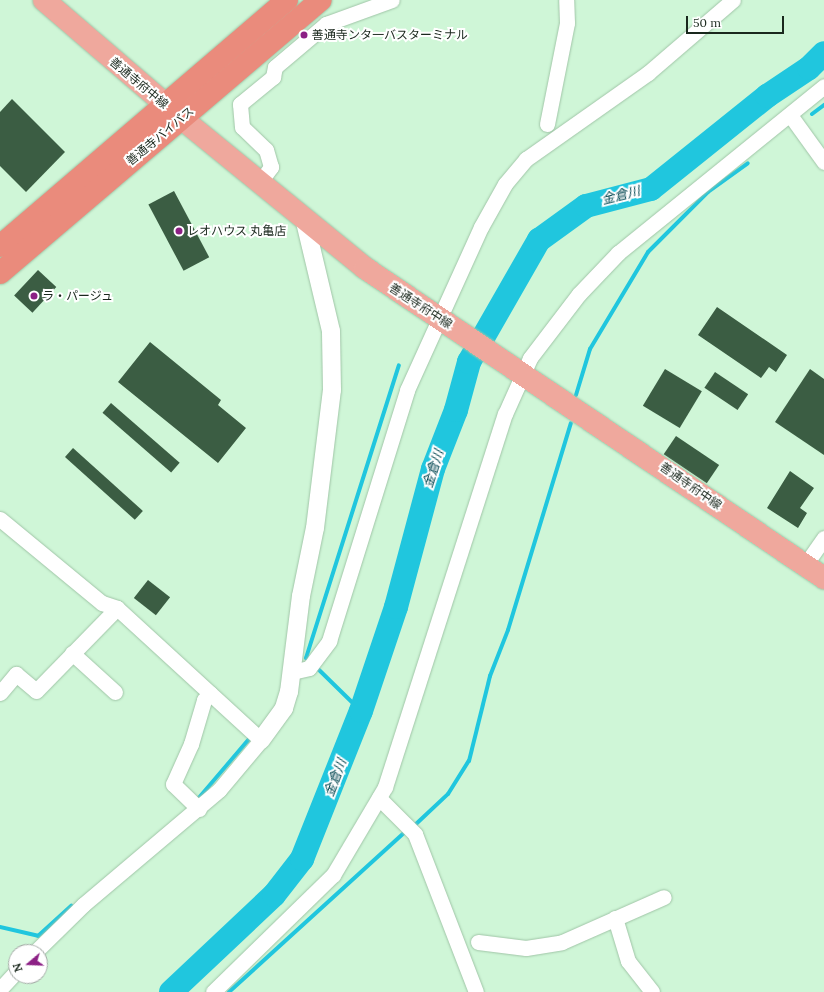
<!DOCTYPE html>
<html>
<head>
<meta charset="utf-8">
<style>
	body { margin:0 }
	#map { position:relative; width:824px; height:992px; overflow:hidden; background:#cff6d7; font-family:Lora,"Noto Sans JP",serif }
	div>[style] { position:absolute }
	.stream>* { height:4px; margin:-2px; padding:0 2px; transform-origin:2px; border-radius:2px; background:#20c6de }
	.river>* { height:24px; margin:-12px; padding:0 12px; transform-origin:12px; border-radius:12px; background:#20c6de }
	.building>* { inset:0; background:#3b5d43; transform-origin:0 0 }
	.roads { filter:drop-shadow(0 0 1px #a0c5a7) drop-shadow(0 0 1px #a0c5a7) }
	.minor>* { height:15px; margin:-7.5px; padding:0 7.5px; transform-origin:7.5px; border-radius:7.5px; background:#fff }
	.tertiary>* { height:18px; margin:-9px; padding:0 9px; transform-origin:9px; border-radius:9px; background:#fff }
	.primary>* { height:22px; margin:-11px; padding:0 11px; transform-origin:11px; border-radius:11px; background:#efa89d }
	.trunk>* { height:22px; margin:-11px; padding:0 11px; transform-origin:11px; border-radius:11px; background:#ea8b7c }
	.dots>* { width:11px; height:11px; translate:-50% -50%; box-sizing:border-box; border:2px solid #fff; border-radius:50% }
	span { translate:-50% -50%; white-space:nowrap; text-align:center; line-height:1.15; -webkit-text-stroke:4px #fff; paint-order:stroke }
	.poi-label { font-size:12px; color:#1a281d }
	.left { translate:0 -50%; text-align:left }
	.street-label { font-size:12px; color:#1a281d }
	.water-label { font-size:13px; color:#004650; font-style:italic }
	.north { position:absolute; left:8px; top:944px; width:40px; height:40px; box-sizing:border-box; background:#fff; border:1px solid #a3a9a5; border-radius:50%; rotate:251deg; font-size:11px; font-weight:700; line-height:16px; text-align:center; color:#1a281d }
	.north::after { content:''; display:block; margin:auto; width:14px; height:18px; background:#8c2085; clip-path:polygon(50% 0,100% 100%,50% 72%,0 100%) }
	.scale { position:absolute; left:686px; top:16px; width:98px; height:18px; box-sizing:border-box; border:2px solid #1a281d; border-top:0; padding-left:5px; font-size:12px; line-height:14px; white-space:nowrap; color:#1a281d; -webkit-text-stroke:3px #fff; paint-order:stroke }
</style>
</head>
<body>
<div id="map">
	<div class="stream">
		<i style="left:812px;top:114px;width:15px;rotate:-37deg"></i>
		<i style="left:576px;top:395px;width:48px;rotate:-73.1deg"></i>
		<i style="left:590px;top:349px;width:113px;rotate:-59.1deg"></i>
		<i style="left:648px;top:252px;width:85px;rotate:-45deg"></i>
		<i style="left:708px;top:192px;width:49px;rotate:-35.9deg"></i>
		<i style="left:310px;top:661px;width:5px;rotate:-143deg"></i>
		<i style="left:306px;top:658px;width:307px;rotate:-72.4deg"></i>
		<i style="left:315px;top:666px;width:64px;rotate:44.4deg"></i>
		<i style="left:197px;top:800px;width:82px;rotate:-49.5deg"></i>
		<i style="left:416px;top:824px;width:44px;rotate:-43.2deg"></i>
		<i style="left:448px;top:794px;width:39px;rotate:-58deg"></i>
		<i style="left:469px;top:761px;width:88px;rotate:-76.1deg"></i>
		<i style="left:490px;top:676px;width:49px;rotate:-68.6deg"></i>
		<i style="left:508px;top:630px;width:216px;rotate:-73.1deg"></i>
		<i style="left:0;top:927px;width:39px;rotate:13deg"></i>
		<i style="left:38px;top:936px;width:45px;rotate:-42.3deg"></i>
		<i style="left:229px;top:992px;width:239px;rotate:-42.3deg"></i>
	</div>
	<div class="river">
		<i style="left:171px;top:992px;width:141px;rotate:-43.3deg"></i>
		<i style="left:274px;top:895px;width:46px;rotate:-52.1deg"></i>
		<i style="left:302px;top:859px;width:159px;rotate:-68.3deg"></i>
		<i style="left:361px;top:711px;width:110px;rotate:-71.4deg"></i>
		<i style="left:396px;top:607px;width:143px;rotate:-75deg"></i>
		<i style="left:433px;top:469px;width:63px;rotate:-68.7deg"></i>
		<i style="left:456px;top:410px;width:50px;rotate:-74.8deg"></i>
		<i style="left:469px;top:362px;width:141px;rotate:-60.2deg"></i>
		<i style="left:539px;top:240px;width:58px;rotate:-35.9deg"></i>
		<i style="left:586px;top:206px;width:67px;rotate:-14.7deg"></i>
		<i style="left:651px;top:189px;width:149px;rotate:-38.7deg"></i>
		<i style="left:767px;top:96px;width:50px;rotate:-33.7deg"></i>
		<i style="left:809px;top:68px;width:21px;rotate:-45deg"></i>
	</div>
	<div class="building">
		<i style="clip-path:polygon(12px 99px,65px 152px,26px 192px,0 166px,0 112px)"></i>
		<i style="left:174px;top:191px;width:75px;height:29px;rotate:62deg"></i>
		<i style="left:38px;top:270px;width:25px;height:35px;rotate:43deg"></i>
		<i style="clip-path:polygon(717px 307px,787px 355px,776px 372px,769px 367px,761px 378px,698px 335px)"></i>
		<i style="clip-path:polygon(150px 342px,221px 400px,218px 405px,246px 428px,218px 463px,118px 382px)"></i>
		<i style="left:665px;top:369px;width:43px;height:43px;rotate:31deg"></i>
		<i style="clip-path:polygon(810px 369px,824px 379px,824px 455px,775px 422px)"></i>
		<i style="left:715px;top:372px;width:40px;height:19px;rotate:34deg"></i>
		<i style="left:111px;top:403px;width:91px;height:13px;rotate:41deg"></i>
		<i style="left:676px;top:436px;width:52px;height:22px;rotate:34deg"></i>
		<i style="left:73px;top:448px;width:94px;height:12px;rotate:42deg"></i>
		<i style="clip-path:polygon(790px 471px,814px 488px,800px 508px,807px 513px,798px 528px,767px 508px)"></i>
		<i style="left:148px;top:580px;width:28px;height:23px;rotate:38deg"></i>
	</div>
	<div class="roads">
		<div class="minor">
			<i style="left:790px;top:115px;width:58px;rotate:54.1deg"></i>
			<i style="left:547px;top:124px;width:103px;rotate:-78.8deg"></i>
			<i style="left:567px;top:23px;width:23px;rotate:-92deg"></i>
			<i style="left:260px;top:182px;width:19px;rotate:-54deg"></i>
			<i style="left:271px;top:167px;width:18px;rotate:-106deg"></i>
			<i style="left:266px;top:150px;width:33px;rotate:-136deg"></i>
			<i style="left:242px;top:127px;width:23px;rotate:-95deg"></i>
			<i style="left:240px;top:104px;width:43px;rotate:-39.3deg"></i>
			<i style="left:273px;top:77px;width:10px;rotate:-79deg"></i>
			<i style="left:275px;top:67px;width:67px;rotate:-40.1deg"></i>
			<i style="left:326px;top:24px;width:70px;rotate:-20deg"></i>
			<i style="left:0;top:519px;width:132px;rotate:39.5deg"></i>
			<i style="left:102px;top:603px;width:16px;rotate:18deg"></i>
			<i style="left:117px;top:608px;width:195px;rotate:42.5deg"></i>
			<i style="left:261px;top:740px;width:65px;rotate:130deg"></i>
			<i style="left:219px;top:790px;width:178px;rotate:139.8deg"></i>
			<i style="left:83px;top:905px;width:67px;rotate:135.6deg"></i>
			<i style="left:805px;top:565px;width:33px;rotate:-55deg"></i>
			<i style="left:72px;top:653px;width:58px;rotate:42.2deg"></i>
			<i style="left:292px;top:672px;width:17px;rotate:-13deg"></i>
			<i style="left:309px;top:668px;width:34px;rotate:-53deg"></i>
			<i style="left:329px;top:641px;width:263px;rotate:-72.7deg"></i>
			<i style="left:407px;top:390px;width:179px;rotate:-65.6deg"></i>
			<i style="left:481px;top:227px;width:49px;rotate:-60.8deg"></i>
			<i style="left:505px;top:184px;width:33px;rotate:-50deg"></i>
			<i style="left:526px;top:159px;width:149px;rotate:-35.2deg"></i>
			<i style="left:648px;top:73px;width:112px;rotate:-40.7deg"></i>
			<i style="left:0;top:693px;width:25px;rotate:-50deg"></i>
			<i style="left:16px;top:674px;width:26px;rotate:40deg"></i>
			<i style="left:36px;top:691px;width:116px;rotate:-45.7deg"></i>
			<i style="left:379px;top:798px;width:51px;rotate:45deg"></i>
			<i style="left:415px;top:834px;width:169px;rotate:68.9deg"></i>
			<i style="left:199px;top:809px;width:36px;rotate:-136deg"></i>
			<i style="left:173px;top:784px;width:44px;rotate:-65.8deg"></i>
			<i style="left:191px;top:744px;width:46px;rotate:-73.5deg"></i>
			<i style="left:204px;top:700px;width:9px;rotate:-49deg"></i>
			<i style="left:615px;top:918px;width:45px;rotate:73.2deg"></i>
			<i style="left:628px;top:961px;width:39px;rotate:52deg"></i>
			<i style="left:478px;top:942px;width:48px;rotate:7.1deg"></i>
			<i style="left:526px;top:948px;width:36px;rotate:-9deg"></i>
			<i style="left:562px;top:942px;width:111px;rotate:-23.8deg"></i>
			<i style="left:0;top:989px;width:23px;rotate:-47deg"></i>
			<i style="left:213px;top:992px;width:168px;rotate:-44.3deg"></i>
			<i style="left:333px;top:875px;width:102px;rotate:-59.4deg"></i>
			<i style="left:385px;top:787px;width:392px;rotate:-72.2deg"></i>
			<i style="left:505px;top:414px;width:61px;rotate:-65.9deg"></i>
			<i style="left:530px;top:358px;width:81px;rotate:-52.6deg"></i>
			<i style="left:579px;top:294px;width:57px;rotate:-46.4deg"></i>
			<i style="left:618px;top:253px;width:265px;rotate:-39deg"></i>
		</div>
		<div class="tertiary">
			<i style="left:261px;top:740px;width:39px;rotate:-54deg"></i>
			<i style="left:284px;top:708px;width:17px;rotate:-73deg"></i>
			<i style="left:289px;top:692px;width:97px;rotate:-82.9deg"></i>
			<i style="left:301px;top:596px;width:69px;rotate:-78.4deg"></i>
			<i style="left:315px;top:528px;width:139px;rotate:-83deg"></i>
			<i style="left:332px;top:390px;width:59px;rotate:-91deg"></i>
			<i style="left:331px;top:331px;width:116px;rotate:-103.4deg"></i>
		</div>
		<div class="primary">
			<i style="left:44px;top:0;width:181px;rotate:40.7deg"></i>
			<i style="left:181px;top:118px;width:237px;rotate:39.2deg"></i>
			<i style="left:365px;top:268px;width:554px;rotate:34.03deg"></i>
		</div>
		<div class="trunk">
			<i style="left:0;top:246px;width:378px;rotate:-40.6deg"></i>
			<i style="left:0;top:273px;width:421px;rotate:-40.4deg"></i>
		</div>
	</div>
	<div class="dots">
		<i style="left:304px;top:35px;background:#8c2085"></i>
		<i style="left:179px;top:231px;background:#8c2085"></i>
		<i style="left:34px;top:296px;background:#8c2085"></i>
	</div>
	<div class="poi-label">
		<span class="left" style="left:312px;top:35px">善通寺ンタ一バスターミナル</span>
		<span class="left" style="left:187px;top:231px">レオハウス 丸亀店</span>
		<span class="left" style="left:42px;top:296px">ラ・パージュ</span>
	</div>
	<div class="street-label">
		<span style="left:139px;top:83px;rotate:40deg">善通寺府中線</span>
		<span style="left:160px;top:136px;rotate:-40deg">善通寺バイパス</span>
		<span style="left:421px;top:306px;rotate:33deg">善通寺府中線</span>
		<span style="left:691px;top:486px;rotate:35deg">善通寺府中線</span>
	</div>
	<div class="water-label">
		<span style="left:621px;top:196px;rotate:-14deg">金倉川</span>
		<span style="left:434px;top:469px;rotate:-72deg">金倉川</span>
		<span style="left:336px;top:778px;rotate:-69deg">金倉川</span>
	</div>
	<div class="north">N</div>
	<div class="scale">50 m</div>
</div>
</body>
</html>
